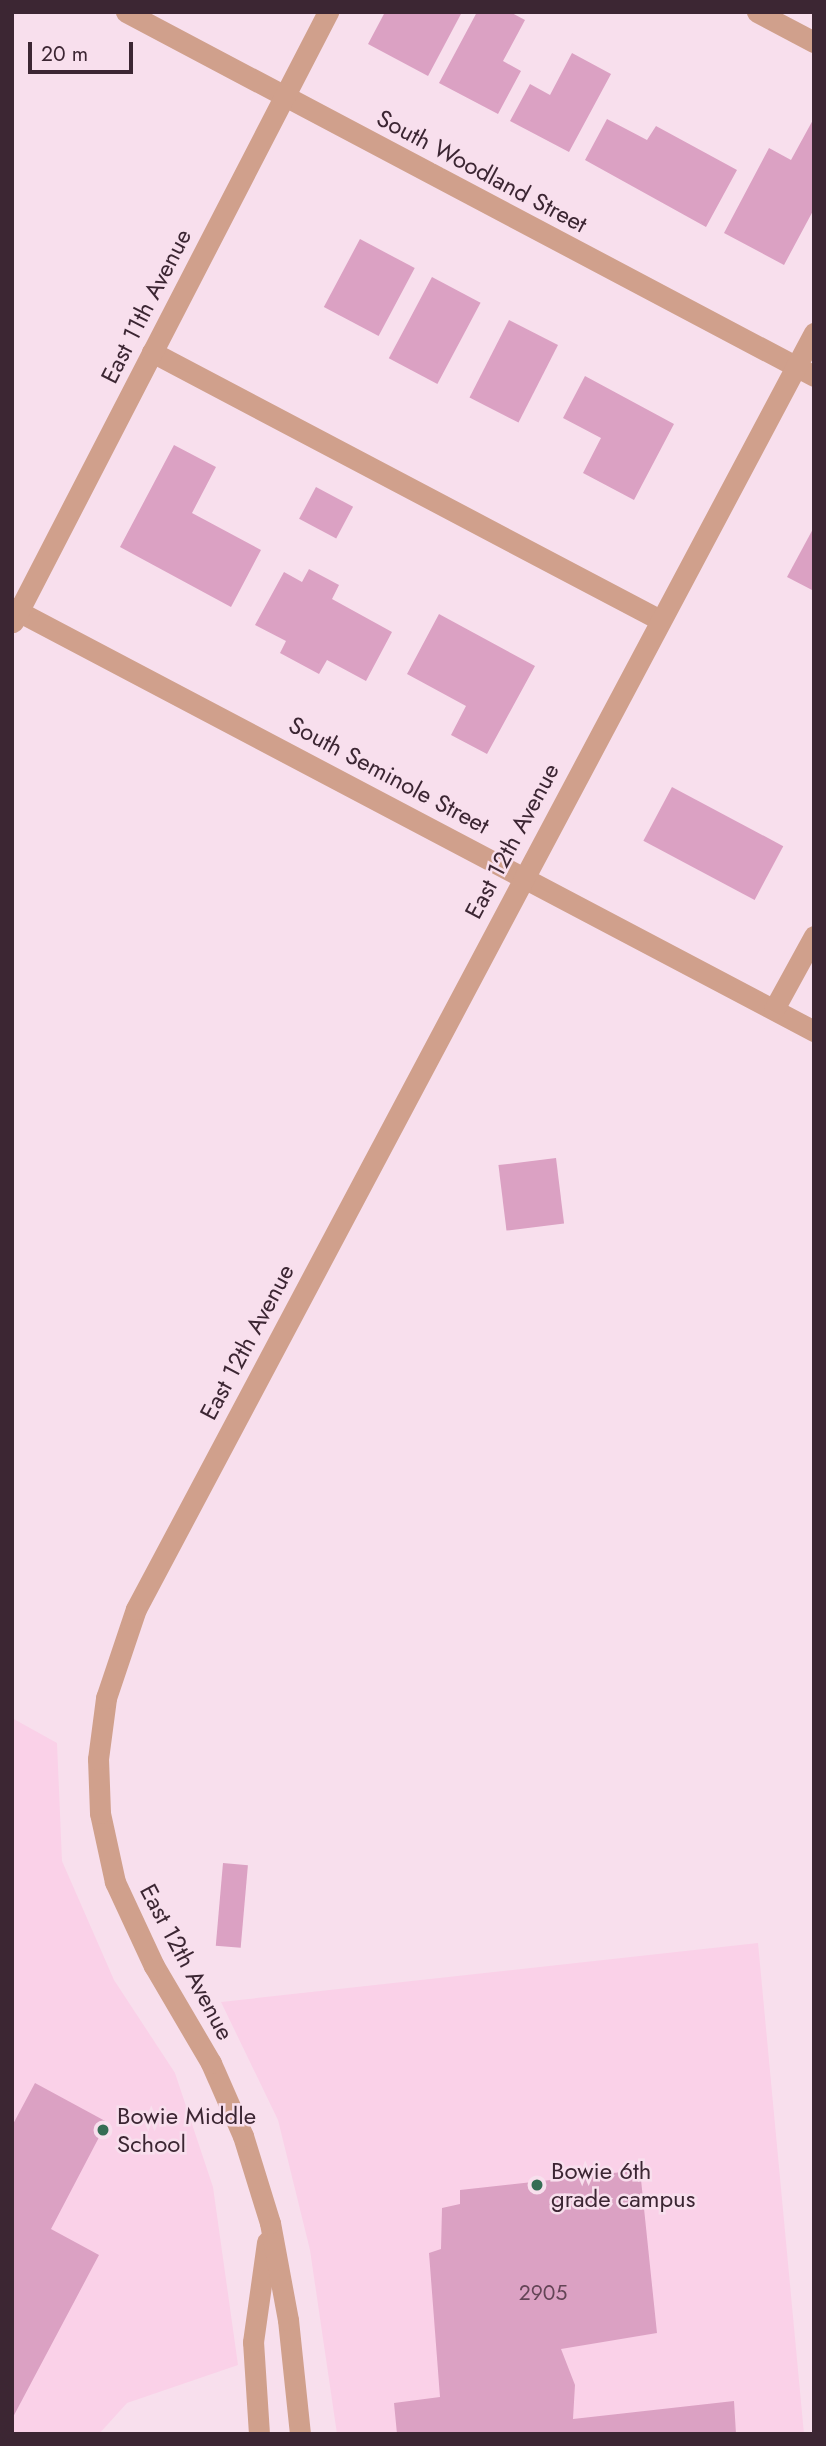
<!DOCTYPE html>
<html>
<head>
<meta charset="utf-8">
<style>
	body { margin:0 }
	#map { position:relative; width:826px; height:2446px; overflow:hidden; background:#f8dfed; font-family:Jost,sans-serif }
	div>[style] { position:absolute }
	.built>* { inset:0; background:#fad1e8 }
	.building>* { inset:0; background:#dba1c3; transform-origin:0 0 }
	.minor>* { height:21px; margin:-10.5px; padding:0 10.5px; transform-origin:10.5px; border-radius:10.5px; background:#d0a08c }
	.dots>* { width:19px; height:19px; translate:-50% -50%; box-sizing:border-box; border:4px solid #f8dfed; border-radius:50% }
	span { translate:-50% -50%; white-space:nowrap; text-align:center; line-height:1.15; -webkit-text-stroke:5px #f8dfed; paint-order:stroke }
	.number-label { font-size:21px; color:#644557 }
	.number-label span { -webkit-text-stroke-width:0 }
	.street-label { font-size:24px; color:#3c2633 }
	.poi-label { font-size:24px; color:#3c2633 }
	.left { translate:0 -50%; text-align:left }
	.frame { position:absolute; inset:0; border:14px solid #3c2633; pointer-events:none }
	.scale { position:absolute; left:28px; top:42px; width:105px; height:32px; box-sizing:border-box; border:4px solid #3c2633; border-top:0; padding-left:9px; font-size:21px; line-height:24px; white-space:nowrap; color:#3c2633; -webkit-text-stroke:5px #f8dfed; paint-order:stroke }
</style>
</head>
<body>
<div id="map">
	<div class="built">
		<i style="clip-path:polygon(12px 1718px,57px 1743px,62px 1861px,114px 1980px,175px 2073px,213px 2187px,238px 2365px,127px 2403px,99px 2434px,12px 2434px)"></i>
		<i style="clip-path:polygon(758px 1943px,804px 2434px,337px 2434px,310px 2250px,278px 2120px,221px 2002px)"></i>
	</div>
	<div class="building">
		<i style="clip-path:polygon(385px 12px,462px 12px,428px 76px,368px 44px)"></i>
		<i style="clip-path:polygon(477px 12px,510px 12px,525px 20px,503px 61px,521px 71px,498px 114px,439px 83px)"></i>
		<i style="clip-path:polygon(572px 53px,611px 74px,569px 152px,510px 121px,530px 84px,550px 95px)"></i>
		<i style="clip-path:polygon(814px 118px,814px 209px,784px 265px,724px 233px,769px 148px,791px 160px)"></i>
		<i style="clip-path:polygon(607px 119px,647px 140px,656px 126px,737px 170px,706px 227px,585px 160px)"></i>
		<i style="left:360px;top:239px;width:62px;height:77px;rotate:28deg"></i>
		<i style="left:432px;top:277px;width:55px;height:92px;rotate:28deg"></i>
		<i style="left:509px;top:320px;width:55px;height:87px;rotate:27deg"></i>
		<i style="clip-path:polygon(585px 376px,674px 424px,634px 500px,583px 473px,601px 438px,563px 418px)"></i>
		<i style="clip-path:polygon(174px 445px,216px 467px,192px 513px,261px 550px,231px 607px,120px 547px)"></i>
		<i style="left:316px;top:487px;width:42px;height:36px;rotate:28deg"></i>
		<i style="clip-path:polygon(814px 527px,814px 591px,787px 577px)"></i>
		<i style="clip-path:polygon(309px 569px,339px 585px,332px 599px,392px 632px,366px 681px,327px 660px,319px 674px,280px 653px,286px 641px,255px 625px,284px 572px,302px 582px)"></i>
		<i style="clip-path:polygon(439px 614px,535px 666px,487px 754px,451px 735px,466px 706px,407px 674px)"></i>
		<i style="left:672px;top:787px;width:126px;height:61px;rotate:28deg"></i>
		<i style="left:556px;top:1158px;width:66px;height:58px;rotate:83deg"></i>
		<i style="left:223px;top:1863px;width:25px;height:83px;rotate:5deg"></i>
		<i style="clip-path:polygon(35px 2083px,107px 2122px,51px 2229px,99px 2255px,12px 2419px,12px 2126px)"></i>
		<i style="clip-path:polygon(640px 2170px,657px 2333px,561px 2349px,575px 2385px,573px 2419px,734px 2401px,736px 2434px,397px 2434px,394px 2403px,440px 2397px,429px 2253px,441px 2249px,442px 2208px,460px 2204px,460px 2190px)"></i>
	</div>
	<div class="minor">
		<i style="left:126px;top:12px;width:778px;rotate:27.88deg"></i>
		<i style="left:757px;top:12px;width:64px;rotate:27.8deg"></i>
		<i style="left:152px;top:352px;width:574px;rotate:27.81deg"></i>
		<i style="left:12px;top:608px;width:907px;rotate:27.81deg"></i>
		<i style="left:13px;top:622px;width:687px;rotate:-62.69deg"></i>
		<i style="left:774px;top:1009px;width:83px;rotate:-61.3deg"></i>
		<i style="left:259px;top:2434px;width:92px;rotate:-93.7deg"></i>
		<i style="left:253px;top:2342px;width:101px;rotate:-82deg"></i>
		<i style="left:300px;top:2434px;width:115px;rotate:-96deg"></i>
		<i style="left:288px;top:2320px;width:99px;rotate:-100.5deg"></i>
		<i style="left:270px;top:2223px;width:91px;rotate:-107.2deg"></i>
		<i style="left:243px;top:2136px;width:80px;rotate:-113.7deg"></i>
		<i style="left:211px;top:2063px;width:113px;rotate:-120.4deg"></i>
		<i style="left:154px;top:1966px;width:93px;rotate:-114.9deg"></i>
		<i style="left:115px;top:1882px;width:71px;rotate:-102.3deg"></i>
		<i style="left:100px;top:1813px;width:54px;rotate:-92.1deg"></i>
		<i style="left:98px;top:1759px;width:62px;rotate:-82.5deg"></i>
		<i style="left:106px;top:1698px;width:94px;rotate:-71.4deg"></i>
		<i style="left:136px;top:1609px;width:1445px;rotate:-62.02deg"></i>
	</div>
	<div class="dots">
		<i style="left:103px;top:2130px;background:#356d54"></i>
		<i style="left:537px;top:2185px;background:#356d54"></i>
	</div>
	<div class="number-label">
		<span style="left:543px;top:2293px">2905</span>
	</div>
	<div class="street-label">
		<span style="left:482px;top:171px;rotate:28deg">South Woodland Street</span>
		<span style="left:146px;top:306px;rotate:-63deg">East 11th Avenue</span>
		<span style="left:389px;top:775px;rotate:28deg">South Seminole Street</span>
		<span style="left:512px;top:841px;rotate:-62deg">East 12th Avenue</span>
		<span style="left:247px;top:1342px;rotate:-62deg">East 12th Avenue</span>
		<span style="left:187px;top:1962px;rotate:62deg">East 12th Avenue</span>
	</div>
	<div class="poi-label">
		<span class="left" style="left:117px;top:2130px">Bowie Middle<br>School</span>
		<span class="left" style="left:551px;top:2185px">Bowie 6th<br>grade campus</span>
	</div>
	<div class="frame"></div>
	<div class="scale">20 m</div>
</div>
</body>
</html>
